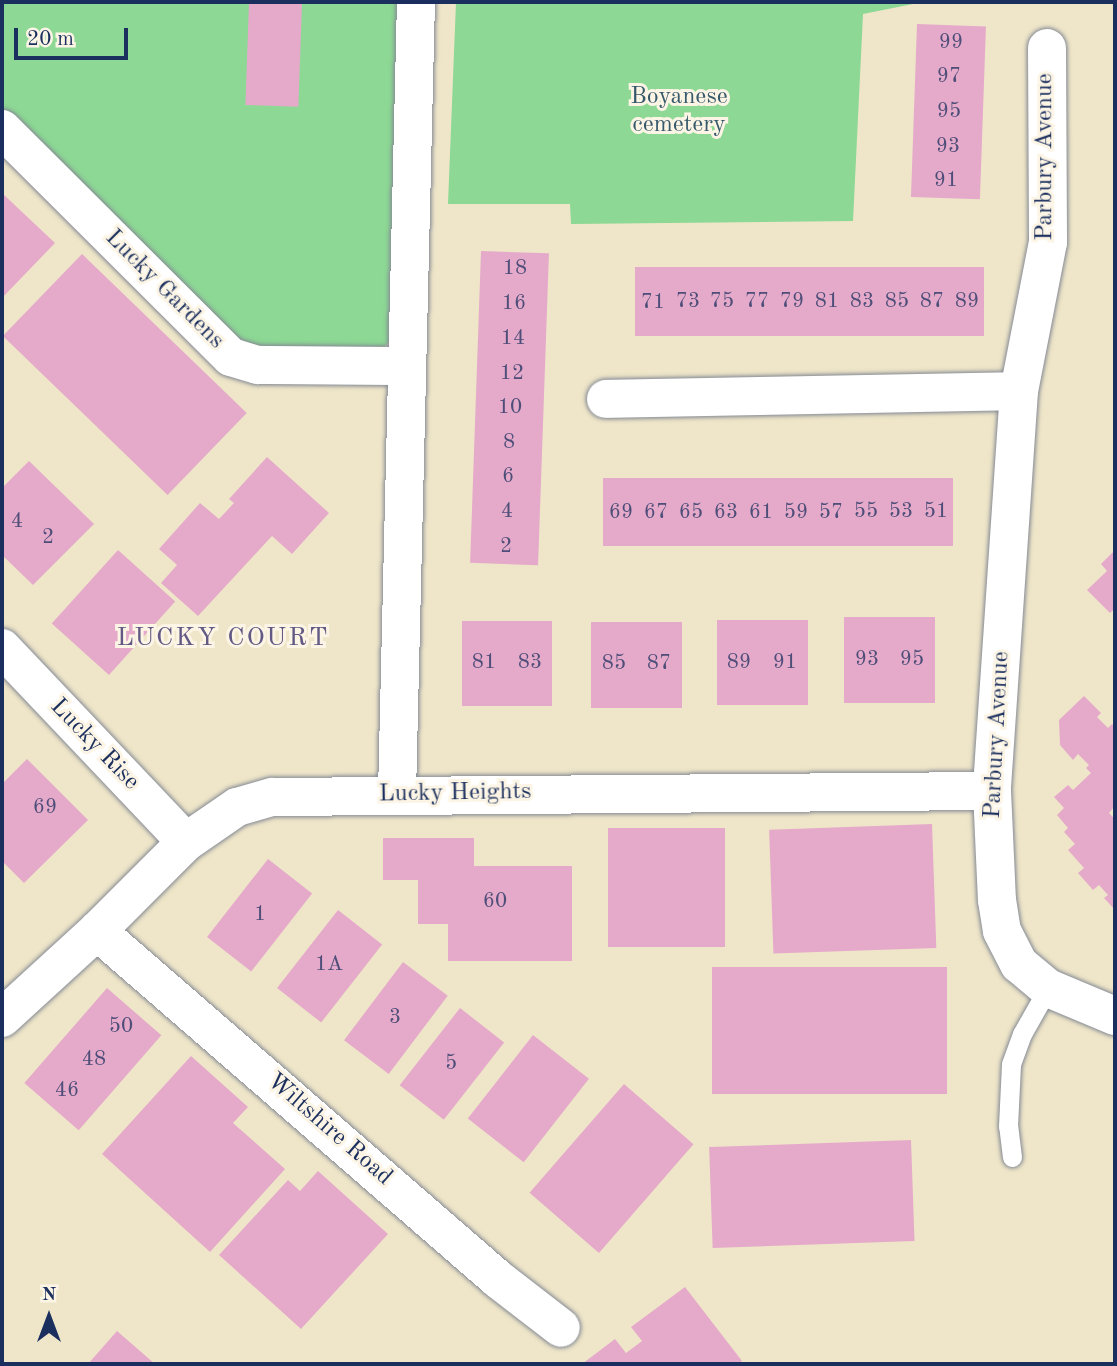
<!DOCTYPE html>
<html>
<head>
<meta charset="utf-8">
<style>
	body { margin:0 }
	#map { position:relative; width:1117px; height:1366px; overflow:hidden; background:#efe6c9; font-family:"Old Standard TT",serif }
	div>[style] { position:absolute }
	.green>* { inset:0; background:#8cd894 }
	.building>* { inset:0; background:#e5aaca; transform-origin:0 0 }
	.roads { filter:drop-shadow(0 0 2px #858a94) drop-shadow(0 0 2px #858a94) }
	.service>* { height:19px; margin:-9.5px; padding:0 9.5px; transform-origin:9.5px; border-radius:9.5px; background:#fff }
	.minor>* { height:38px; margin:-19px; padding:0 19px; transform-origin:19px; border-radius:19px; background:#fff }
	span { translate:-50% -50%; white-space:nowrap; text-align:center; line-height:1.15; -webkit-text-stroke:6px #fcf5e5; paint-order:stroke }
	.number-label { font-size:21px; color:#4e4e79 }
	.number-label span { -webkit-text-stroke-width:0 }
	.park-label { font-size:24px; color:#37596c }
	.street-label { font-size:24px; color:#1b2f5e }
	.neighbourhood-label { font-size:26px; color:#625a84; letter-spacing:2px }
	.frame { position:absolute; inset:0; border:4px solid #1b2f5e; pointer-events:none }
	.north { position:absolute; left:14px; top:1282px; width:70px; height:70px; -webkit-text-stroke:5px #fcf5e5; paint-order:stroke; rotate:0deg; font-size:19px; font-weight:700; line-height:28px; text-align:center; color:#1b2f5e }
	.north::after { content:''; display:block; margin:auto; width:24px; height:32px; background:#1b2f5e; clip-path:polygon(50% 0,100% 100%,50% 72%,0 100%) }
	.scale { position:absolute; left:14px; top:28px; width:114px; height:32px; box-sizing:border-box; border:4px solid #1b2f5e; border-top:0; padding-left:9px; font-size:21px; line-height:24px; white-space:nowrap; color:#1b2f5e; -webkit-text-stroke:5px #fcf5e5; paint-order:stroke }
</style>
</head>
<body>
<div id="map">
	<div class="green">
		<i style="clip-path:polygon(2px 2px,401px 2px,391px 340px,380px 351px,260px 351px,228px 334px,2px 108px)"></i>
		<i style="clip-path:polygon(456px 2px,923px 2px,863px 14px,853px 221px,571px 224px,570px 204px,448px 204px)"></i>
	</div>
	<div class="building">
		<i style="left:249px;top:2px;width:53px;height:103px;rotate:2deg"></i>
		<i style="left:917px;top:24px;width:69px;height:173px;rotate:2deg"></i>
		<i style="clip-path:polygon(2px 193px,55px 243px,2px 298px)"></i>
		<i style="left:481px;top:251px;width:68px;height:312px;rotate:2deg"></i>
		<i style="left:82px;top:254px;width:229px;height:114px;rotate:44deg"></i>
		<i style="left:984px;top:267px;width:69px;height:349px;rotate:90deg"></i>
		<i style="clip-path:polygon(267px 457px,329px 513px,292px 554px,272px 536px,198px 616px,161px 583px,177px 565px,159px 549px,200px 503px,219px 519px,234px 503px,229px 499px)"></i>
		<i style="clip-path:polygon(29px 461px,94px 524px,33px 585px,2px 555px,2px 488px)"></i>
		<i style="left:953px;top:478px;width:68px;height:350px;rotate:90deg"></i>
		<i style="left:118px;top:550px;width:77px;height:99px;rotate:42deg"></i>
		<i style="clip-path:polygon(1115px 550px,1115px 608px,1110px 613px,1087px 590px,1107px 571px,1101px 564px)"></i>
		<i style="left:844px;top:617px;width:91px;height:86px"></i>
		<i style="left:717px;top:620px;width:91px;height:85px"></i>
		<i style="left:462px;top:621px;width:90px;height:85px"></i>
		<i style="left:591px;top:622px;width:91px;height:86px"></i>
		<i style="clip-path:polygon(1084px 696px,1101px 713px,1097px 717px,1108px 728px,1112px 724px,1115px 727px,1115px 806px,1109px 813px,1115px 819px,1115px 910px,1104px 898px,1108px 895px,1099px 885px,1093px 890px,1078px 873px,1084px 868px,1068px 850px,1075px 844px,1064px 832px,1068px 828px,1057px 815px,1064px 808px,1054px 797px,1068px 785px,1073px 790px,1091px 773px,1086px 768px,1089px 765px,1078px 754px,1073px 760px,1060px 745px,1059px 720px)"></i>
		<i style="clip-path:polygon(27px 759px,88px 820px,24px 883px,2px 861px,2px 784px)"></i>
		<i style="left:932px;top:824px;width:124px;height:163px;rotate:88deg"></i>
		<i style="left:608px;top:828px;width:117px;height:119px"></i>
		<i style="clip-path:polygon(383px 838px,474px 838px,474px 866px,572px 866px,572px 961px,448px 961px,448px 924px,418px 924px,418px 880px,383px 880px)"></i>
		<i style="left:268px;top:859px;width:56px;height:99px;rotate:38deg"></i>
		<i style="left:338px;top:910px;width:56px;height:99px;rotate:38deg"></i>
		<i style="left:403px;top:962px;width:56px;height:98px;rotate:37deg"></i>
		<i style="left:712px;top:967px;width:235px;height:127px"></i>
		<i style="left:107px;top:988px;width:72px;height:126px;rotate:41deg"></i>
		<i style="left:460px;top:1008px;width:56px;height:98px;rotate:38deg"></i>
		<i style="left:533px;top:1035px;width:71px;height:106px;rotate:38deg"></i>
		<i style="clip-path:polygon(191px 1056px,248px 1107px,233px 1123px,285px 1169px,210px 1252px,102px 1154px)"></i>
		<i style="left:624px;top:1084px;width:92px;height:144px;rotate:41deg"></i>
		<i style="left:911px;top:1140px;width:101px;height:202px;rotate:88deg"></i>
		<i style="clip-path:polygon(318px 1171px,388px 1234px,301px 1329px,219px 1255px,288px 1180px,300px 1191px)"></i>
		<i style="clip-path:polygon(685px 1287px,742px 1361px,738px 1364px,582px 1364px,615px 1339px,626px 1353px,642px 1341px,631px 1327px)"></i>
		<i style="clip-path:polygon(117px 1331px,155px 1364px,88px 1364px)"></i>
	</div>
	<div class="roads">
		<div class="service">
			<i style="left:1012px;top:1157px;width:31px;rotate:-97deg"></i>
			<i style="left:1008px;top:1126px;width:62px;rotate:-87.2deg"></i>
			<i style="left:1011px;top:1064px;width:32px;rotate:-70deg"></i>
			<i style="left:1022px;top:1034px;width:53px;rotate:-60.5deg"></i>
		</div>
		<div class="minor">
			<i style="left:1047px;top:48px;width:194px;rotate:89.7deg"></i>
			<i style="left:1048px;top:242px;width:152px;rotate:101deg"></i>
			<i style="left:1019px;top:391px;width:401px;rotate:93.9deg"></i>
			<i style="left:992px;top:791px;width:109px;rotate:87.4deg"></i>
			<i style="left:997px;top:900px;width:31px;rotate:81deg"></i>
			<i style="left:1002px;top:931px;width:37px;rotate:63deg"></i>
			<i style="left:1019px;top:964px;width:38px;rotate:40deg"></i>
			<i style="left:1048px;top:988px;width:73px;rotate:22.7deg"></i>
			<i style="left:2px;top:129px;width:323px;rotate:44.9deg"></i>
			<i style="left:231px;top:357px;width:28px;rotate:17deg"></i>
			<i style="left:258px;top:365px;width:148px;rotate:0.4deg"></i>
			<i style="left:606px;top:399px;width:413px;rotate:-1.1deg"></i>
			<i style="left:2px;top:648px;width:267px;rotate:46.5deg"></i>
			<i style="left:397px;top:794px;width:792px;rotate:-88.63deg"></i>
			<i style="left:97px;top:931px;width:532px;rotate:40.96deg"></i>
			<i style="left:499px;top:1280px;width:78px;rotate:37.7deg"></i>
			<i style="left:2px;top:1018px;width:129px;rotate:-42.5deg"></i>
			<i style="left:97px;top:931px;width:126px;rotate:-45deg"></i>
			<i style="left:186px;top:842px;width:62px;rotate:-34.5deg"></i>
			<i style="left:237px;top:807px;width:37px;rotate:-16deg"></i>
			<i style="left:273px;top:797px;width:719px;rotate:-0.48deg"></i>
		</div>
	</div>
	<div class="number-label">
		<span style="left:951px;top:43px">99</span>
		<span style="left:949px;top:77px">97</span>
		<span style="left:949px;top:112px">95</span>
		<span style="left:948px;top:147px">93</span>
		<span style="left:946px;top:181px">91</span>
		<span style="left:515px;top:269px">18</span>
		<span style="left:688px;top:302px">73</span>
		<span style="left:722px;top:302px">75</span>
		<span style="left:757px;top:302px">77</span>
		<span style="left:792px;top:302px">79</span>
		<span style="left:827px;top:302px">81</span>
		<span style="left:862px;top:302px">83</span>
		<span style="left:897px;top:302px">85</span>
		<span style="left:932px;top:302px">87</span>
		<span style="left:967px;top:302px">89</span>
		<span style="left:653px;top:303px">71</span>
		<span style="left:514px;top:304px">16</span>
		<span style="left:513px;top:339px">14</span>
		<span style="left:512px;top:374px">12</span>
		<span style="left:510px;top:408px">10</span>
		<span style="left:509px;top:443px">8</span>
		<span style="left:508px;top:477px">6</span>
		<span style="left:507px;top:512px">4</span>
		<span style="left:866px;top:512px">55</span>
		<span style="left:901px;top:512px">53</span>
		<span style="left:936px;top:512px">51</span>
		<span style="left:621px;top:513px">69</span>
		<span style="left:656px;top:513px">67</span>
		<span style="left:691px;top:513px">65</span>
		<span style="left:726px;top:513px">63</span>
		<span style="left:761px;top:513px">61</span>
		<span style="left:796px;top:513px">59</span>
		<span style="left:831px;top:513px">57</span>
		<span style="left:17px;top:522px">4</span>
		<span style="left:48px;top:538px">2</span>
		<span style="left:506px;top:547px">2</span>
		<span style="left:867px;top:660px">93</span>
		<span style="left:912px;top:660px">95</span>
		<span style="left:484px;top:663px">81</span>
		<span style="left:530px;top:663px">83</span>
		<span style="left:739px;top:663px">89</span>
		<span style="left:785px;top:663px">91</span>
		<span style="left:614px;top:664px">85</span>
		<span style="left:659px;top:664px">87</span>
		<span style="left:45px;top:808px">69</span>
		<span style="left:495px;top:902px">60</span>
		<span style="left:260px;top:915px">1</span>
		<span style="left:329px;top:965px">1A</span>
		<span style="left:395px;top:1018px">3</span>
		<span style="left:121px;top:1027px">50</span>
		<span style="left:94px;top:1060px">48</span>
		<span style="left:451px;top:1064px">5</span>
		<span style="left:67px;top:1091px">46</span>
	</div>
	<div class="park-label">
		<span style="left:679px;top:112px">Boyanese<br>cemetery</span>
	</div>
	<div class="street-label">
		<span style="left:1046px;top:157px;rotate:-90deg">Parbury Avenue</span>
		<span style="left:164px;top:290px;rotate:45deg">Lucky Gardens</span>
		<span style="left:998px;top:735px;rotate:-87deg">Parbury Avenue</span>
		<span style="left:94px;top:745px;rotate:46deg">Lucky Rise</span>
		<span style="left:455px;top:794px;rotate:-1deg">Lucky Heights</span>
		<span style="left:329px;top:1130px;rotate:41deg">Wiltshire Road</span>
	</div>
	<div class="neighbourhood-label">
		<span style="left:223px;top:639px">LUCKY COURT</span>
	</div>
	<div class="frame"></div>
	<div class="north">N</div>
	<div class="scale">20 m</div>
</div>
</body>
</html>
